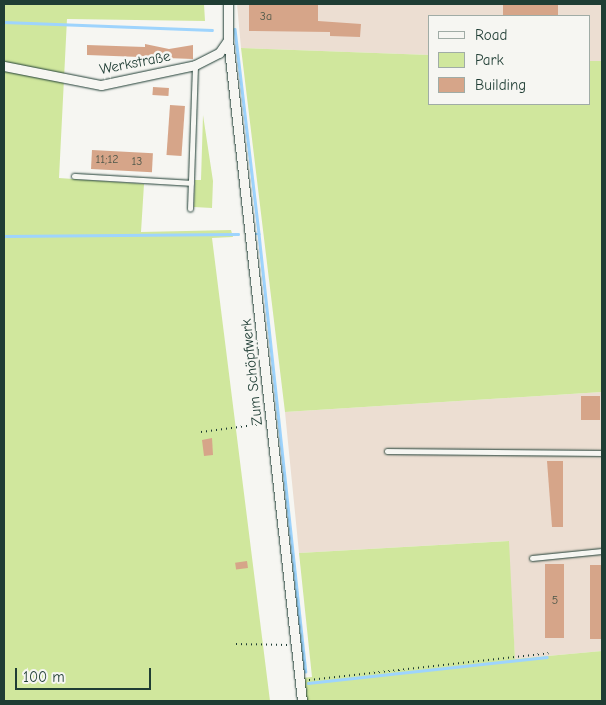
<!DOCTYPE html>
<html>
<head>
<meta charset="utf-8">
<style>
	body { margin:0 }
	#map { position:relative; width:606px; height:705px; overflow:hidden; background:#f6f6f2; font-family:"Comic Neue",sans-serif }
	div>[style] { position:absolute }
	.built>* { inset:0; background:#ecded2 }
	.green>* { inset:0; background:#d0e79d }
	.stream>* { height:2.5px; margin:-1.25px; padding:0 1.25px; transform-origin:1.25px; border-radius:1.25px; background:#9ed4fd }
	.building>* { inset:0; background:#d6a589; transform-origin:0 0 }
	.path>* { height:2px; margin-top:-1px; transform-origin:0; background:repeating-linear-gradient(90deg,#1f3d34 0 1px,transparent 0 5px) }
	.roads { filter:drop-shadow(0 0 1px #1f3d34) drop-shadow(0 0 1px #1f3d34) }
	.lane>* { height:4.5px; margin:-2.25px; padding:0 2.25px; transform-origin:2.25px; border-radius:2.25px; background:#f6f6f2 }
	.street>* { height:9px; margin:-4.5px; padding:0 4.5px; transform-origin:4.5px; border-radius:4.5px; background:#f6f6f2 }
	span { translate:-50% -50%; white-space:nowrap; text-align:center; line-height:1.15; -webkit-text-stroke:5px #f6f6f2; paint-order:stroke }
	.number-label { font-size:12px; color:#4d5749 }
	.number-label span { -webkit-text-stroke-width:0 }
	.street-label { font-size:15px; color:#1f3d34 }
	.frame { position:absolute; inset:0; border:5px solid #1f3d34; pointer-events:none }
	.legend { position:absolute; left:428px; top:15px; width:162px; height:90px; box-sizing:border-box; background:#f6f6f2; border:1px solid #a0aca6; margin:0; padding:6px 9px; list-style:none; font-size:15px; color:#1f3d34 }
	.legend li { display:flex; align-items:center; gap:10px; height:25px }
	.legend b { width:25px; border:1px solid #a0aca6 }
	.scale { position:absolute; left:15px; top:668px; width:136px; height:22px; box-sizing:border-box; border:2px solid #1f3d34; border-top:0; padding-left:6px; font-size:15px; line-height:18px; white-space:nowrap; color:#1f3d34; -webkit-text-stroke:4px #f6f6f2; paint-order:stroke }
</style>
</head>
<body>
<div id="map">
	<div class="built">
		<i style="clip-path:polygon(237px 4px,602px 4px,602px 61px,590px 61px,590px 16px,430px 16px,430px 55px,241px 48px)"></i>
		<i style="clip-path:polygon(602px 392px,602px 651px,515px 659px,508px 541px,299px 553px,285px 412px)"></i>
	</div>
	<div class="green">
		<i style="clip-path:polygon(4px 4px,204px 4px,205px 21px,67px 19px,59px 178px,144px 184px,141px 232px,231px 230px,233px 237px,212px 238px,270px 701px,4px 701px)"></i>
		<i style="clip-path:polygon(241px 48px,430px 55px,430px 104px,590px 104px,590px 61px,602px 61px,602px 392px,285px 412px)"></i>
		<i style="clip-path:polygon(203px 115px,213px 181px,212px 208px,194px 207px,195px 180px,201px 180px)"></i>
		<i style="clip-path:polygon(509px 541px,515px 659px,602px 651px,602px 701px,305px 701px,302px 678px,312px 677px,299px 553px)"></i>
	</div>
	<div class="stream">
		<i style="left:4px;top:22px;width:208px;rotate:2.2deg"></i>
		<i style="left:235px;top:29px;width:206px;rotate:83.3deg"></i>
		<i style="left:255px;top:234px;width:4px"></i>
		<i style="left:259px;top:234px;width:440px;rotate:83.9deg"></i>
		<i style="left:4px;top:236px;width:234px;rotate:-0.5deg"></i>
		<i style="left:308px;top:683px;width:240px;rotate:-6.2deg"></i>
	</div>
	<div class="building">
		<i style="clip-path:polygon(249px 4px,318px 4px,318px 21px,361px 24px,360px 37px,330px 36px,330px 32px,249px 31px)"></i>
		<i style="left:503px;top:4px;width:55px;height:12px"></i>
		<i style="clip-path:polygon(145px 44px,169px 49px,193px 45px,193px 59px,87px 55px,87px 45px,145px 47px)"></i>
		<i style="left:153px;top:87px;width:16px;height:8px;rotate:4deg"></i>
		<i style="left:170px;top:105px;width:15px;height:50px;rotate:4deg"></i>
		<i style="left:92px;top:150px;width:61px;height:19px;rotate:3deg"></i>
		<i style="left:581px;top:396px;width:19px;height:24px"></i>
		<i style="clip-path:polygon(212px 438px,213px 455px,204px 456px,202px 440px)"></i>
		<i style="clip-path:polygon(547px 461px,563px 461px,563px 527px,552px 527px)"></i>
		<i style="left:247px;top:561px;width:7px;height:12px;rotate:82deg"></i>
		<i style="left:564px;top:564px;width:74px;height:19px;rotate:90deg"></i>
		<i style="left:590px;top:565px;width:12px;height:74px"></i>
	</div>
	<div class="path">
		<i style="left:201px;top:432px;width:61px;rotate:-7.6deg"></i>
		<i style="left:236px;top:644px;width:52px;rotate:1.1deg"></i>
		<i style="left:309px;top:680px;width:241px;rotate:-6.4deg"></i>
	</div>
	<div class="roads">
		<div class="lane">
			<i style="left:74px;top:176px;width:117px;rotate:3.4deg"></i>
			<i style="left:190px;top:209px;width:144px;rotate:-88deg"></i>
			<i style="left:387px;top:451px;width:215px;rotate:0.5deg"></i>
			<i style="left:532px;top:558px;width:70px;rotate:-5.7deg"></i>
		</div>
		<div class="street">
			<i style="left:228px;top:40px;width:665px;rotate:83.61deg"></i>
			<i style="left:4px;top:66px;width:99px;rotate:11.1deg"></i>
			<i style="left:101px;top:85px;width:96px;rotate:-12deg"></i>
			<i style="left:195px;top:65px;width:27px;rotate:-27deg"></i>
			<i style="left:219px;top:53px;width:16px;rotate:-55deg"></i>
			<i style="left:228px;top:40px;width:36px;rotate:-90deg"></i>
		</div>
	</div>
	<div class="number-label">
		<span style="left:266px;top:17px">3a</span>
		<span style="left:107px;top:160px">11;12</span>
		<span style="left:137px;top:162px">13</span>
		<span style="left:555px;top:601px">5</span>
	</div>
	<div class="street-label">
		<span style="left:135px;top:63px;rotate:-11deg">Werkstraße</span>
		<span style="left:252px;top:372px;rotate:-96deg">Zum Schöpfwerk</span>
	</div>
	<div class="frame"></div>
	<ul class="legend">
	<li><b style="height:6px;background:#f6f6f2"></b>Road</li>
	<li><b style="height:14px;background:#d0e79d"></b>Park</li>
	<li><b style="height:14px;background:#d6a589"></b>Building</li>
	</ul>
	<div class="scale">100 m</div>
</div>
</body>
</html>
